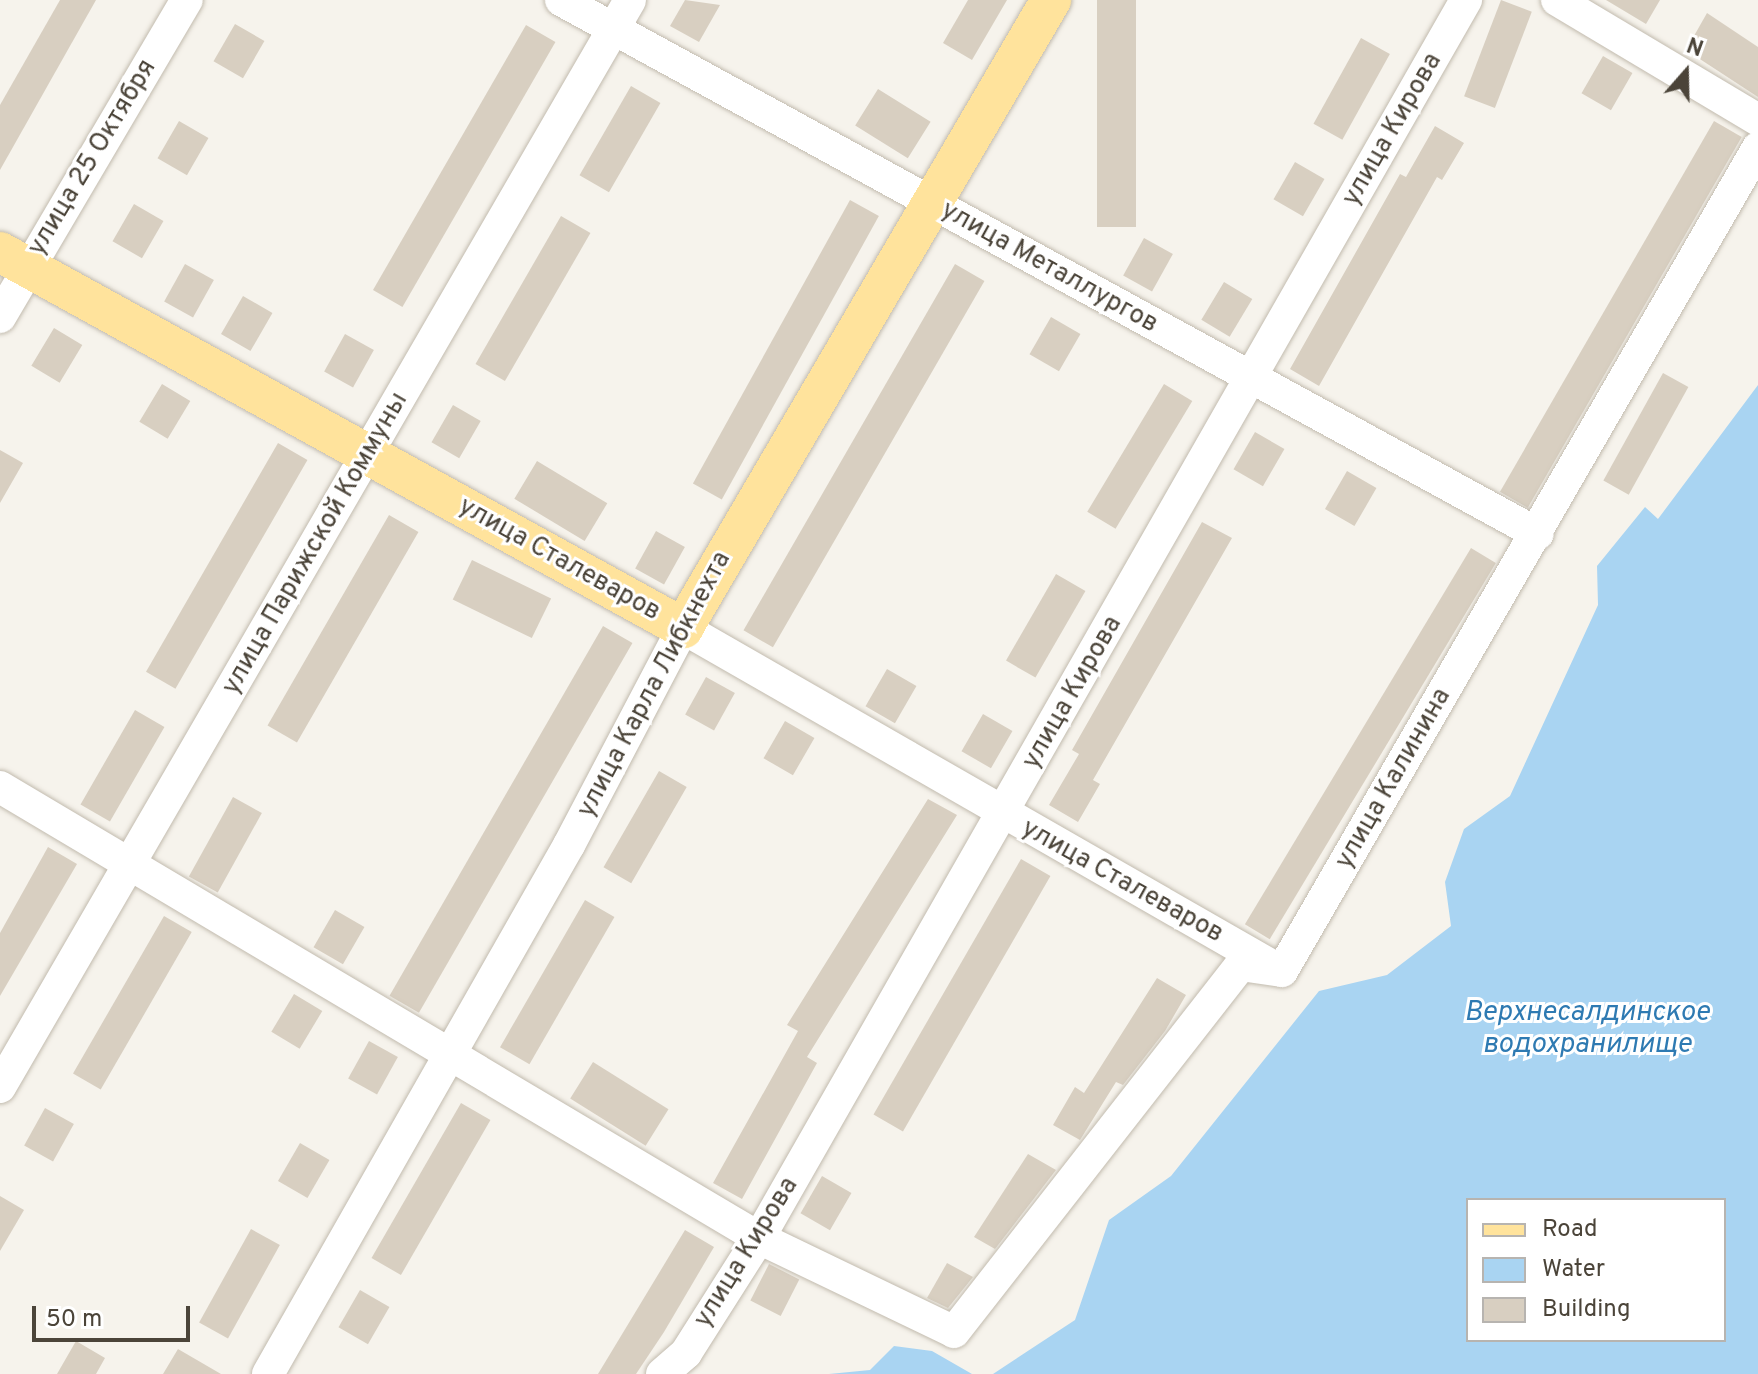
<!DOCTYPE html>
<html>
<head>
<meta charset="utf-8">
<style>
	body { margin:0 }
	#map { position:relative; width:1758px; height:1374px; overflow:hidden; background:#f6f3ec; font-family:Overpass,sans-serif }
	div>[style] { position:absolute }
	.water>* { inset:0; background:#a9d4f2 }
	.building>* { inset:0; background:#d8cfc1; transform-origin:0 0 }
	.roads { filter:drop-shadow(0 0 2px #c2bbae) drop-shadow(0 0 2px #c2bbae) }
	.minor>* { height:32px; margin:-16px; padding:0 16px; transform-origin:16px; border-radius:16px; background:#fff }
	.major>* { height:40px; margin:-20px; padding:0 20px; transform-origin:20px; border-radius:20px; background:#ffe39c }
	span { translate:-50% -50%; white-space:nowrap; text-align:center; line-height:1.15; -webkit-text-stroke:6px #fff; paint-order:stroke }
	.street-label { font-size:26px; color:#4b4439 }
	.water-label { font-size:28px; color:#2e7ab2; font-style:italic }
	.legend { position:absolute; left:1466px; top:1198px; width:260px; height:144px; box-sizing:border-box; background:#fff; border:2px solid #b7b4b0; margin:0; padding:10px 14px; list-style:none; font-size:24px; color:#4b4439 }
	.legend li { display:flex; align-items:center; gap:16px; height:40px }
	.legend b { width:40px; border:2px solid #b7b4b0 }
	.north { position:absolute; left:1646px; top:32px; width:80px; height:80px; -webkit-text-stroke:6px #fff; paint-order:stroke; rotate:20deg; font-size:22px; font-weight:700; line-height:32px; text-align:center; color:#4b4439 }
	.north::after { content:''; display:block; margin:auto; width:28px; height:36px; background:#4b4439; clip-path:polygon(50% 0,100% 100%,50% 72%,0 100%) }
	.scale { position:absolute; left:32px; top:1306px; width:158px; height:36px; box-sizing:border-box; border:4px solid #4b4439; border-top:0; padding-left:10px; font-size:24px; line-height:28px; white-space:nowrap; color:#4b4439; -webkit-text-stroke:6px #fff; paint-order:stroke }
</style>
</head>
<body>
<div id="map">
	<div class="water">
		<i style="clip-path:polygon(evenodd,1758px 385px,1758px 1374px,993px 1374px,1075px 1320px,1109px 1220px,1171px 1176px,1319px 991px,1387px 975px,1451px 926px,1445px 882px,1464px 829px,1510px 796px,1598px 605px,1597px 566px,1645px 507px,1658px 519px,1758px 385px,1468px 1200px,1724px 1200px,1724px 1340px,1468px 1340px,1468px 1200px)"></i>
		<i style="clip-path:polygon(894px 1346px,932px 1351px,972px 1374px,829px 1374px,870px 1370px)"></i>
	</div>
	<div class="building">
		<i style="clip-path:polygon(60px 0,96px 0,0 170px,0 105px)"></i>
		<i style="clip-path:polygon(685px 0,720px 5px,699px 42px,670px 26px)"></i>
		<i style="clip-path:polygon(968px 0,1007px 0,972px 60px,943px 43px)"></i>
		<i style="left:1097px;top:0;width:39px;height:227px"></i>
		<i style="left:1501px;top:0;width:33px;height:103px;rotate:21deg"></i>
		<i style="clip-path:polygon(1606px 0,1660px 0,1646px 24px)"></i>
		<i style="clip-path:polygon(1707px 13px,1758px 47px,1758px 97px,1686px 50px)"></i>
		<i style="left:235px;top:24px;width:34px;height:43px;rotate:30deg"></i>
		<i style="left:526px;top:25px;width:34px;height:306px;rotate:30deg"></i>
		<i style="left:1361px;top:38px;width:33px;height:98px;rotate:29deg"></i>
		<i style="left:1603px;top:56px;width:34px;height:43px;rotate:30deg"></i>
		<i style="left:631px;top:86px;width:34px;height:103px;rotate:30deg"></i>
		<i style="left:878px;top:89px;width:62px;height:43px;rotate:32deg"></i>
		<i style="left:179px;top:121px;width:34px;height:43px;rotate:30deg"></i>
		<i style="left:1714px;top:121px;width:32px;height:428px;rotate:30deg"></i>
		<i style="clip-path:polygon(1435px 126px,1464px 143px,1442px 180px,1437px 177px,1319px 386px,1290px 369px,1400px 174px,1406px 177px)"></i>
		<i style="left:1295px;top:162px;width:34px;height:43px;rotate:30deg"></i>
		<i style="left:850px;top:200px;width:33px;height:324px;rotate:29deg"></i>
		<i style="left:134px;top:204px;width:34px;height:43px;rotate:30deg"></i>
		<i style="left:561px;top:216px;width:34px;height:171px;rotate:30deg"></i>
		<i style="left:1144px;top:238px;width:33px;height:43px;rotate:29deg"></i>
		<i style="left:185px;top:264px;width:33px;height:43px;rotate:29deg"></i>
		<i style="left:955px;top:264px;width:34px;height:423px;rotate:30deg"></i>
		<i style="left:1224px;top:282px;width:33px;height:44px;rotate:31deg"></i>
		<i style="left:243px;top:296px;width:34px;height:44px;rotate:30deg"></i>
		<i style="left:1051px;top:317px;width:34px;height:43px;rotate:30deg"></i>
		<i style="left:54px;top:328px;width:33px;height:44px;rotate:31deg"></i>
		<i style="left:345px;top:334px;width:33px;height:43px;rotate:29deg"></i>
		<i style="left:1663px;top:373px;width:29px;height:123px;rotate:29deg"></i>
		<i style="left:162px;top:384px;width:33px;height:44px;rotate:31deg"></i>
		<i style="left:1164px;top:384px;width:33px;height:149px;rotate:31deg"></i>
		<i style="left:453px;top:405px;width:32px;height:43px;rotate:30deg"></i>
		<i style="left:1255px;top:432px;width:34px;height:43px;rotate:30deg"></i>
		<i style="left:278px;top:443px;width:34px;height:264px;rotate:30deg"></i>
		<i style="clip-path:polygon(0 450px,23px 463px,0 503px)"></i>
		<i style="left:537px;top:461px;width:82px;height:44px;rotate:31deg"></i>
		<i style="left:1347px;top:471px;width:34px;height:44px;rotate:30deg"></i>
		<i style="left:389px;top:515px;width:34px;height:243px;rotate:30deg"></i>
		<i style="clip-path:polygon(1202px 522px,1232px 538px,1093px 780px,1100px 784px,1078px 822px,1049px 805px,1079px 754px,1072px 750px)"></i>
		<i style="left:656px;top:531px;width:33px;height:43px;rotate:29deg"></i>
		<i style="left:1471px;top:548px;width:29px;height:439px;rotate:31deg"></i>
		<i style="left:472px;top:560px;width:88px;height:44px;rotate:26deg"></i>
		<i style="left:1056px;top:574px;width:34px;height:100px;rotate:30deg"></i>
		<i style="left:603px;top:626px;width:34px;height:427px;rotate:30deg"></i>
		<i style="left:887px;top:669px;width:34px;height:43px;rotate:30deg"></i>
		<i style="left:706px;top:677px;width:33px;height:43px;rotate:29deg"></i>
		<i style="left:135px;top:710px;width:34px;height:109px;rotate:30deg"></i>
		<i style="left:983px;top:714px;width:34px;height:43px;rotate:30deg"></i>
		<i style="left:785px;top:721px;width:34px;height:43px;rotate:30deg"></i>
		<i style="left:659px;top:771px;width:32px;height:111px;rotate:30deg"></i>
		<i style="left:233px;top:797px;width:33px;height:91px;rotate:29deg"></i>
		<i style="clip-path:polygon(928px 799px,957px 815px,807px 1057px,817px 1063px,742px 1199px,713px 1183px,798px 1031px,787px 1025px)"></i>
		<i style="clip-path:polygon(48px 847px,77px 864px,0 996px,0 933px)"></i>
		<i style="left:1021px;top:859px;width:34px;height:295px;rotate:30deg"></i>
		<i style="left:585px;top:900px;width:34px;height:170px;rotate:30deg"></i>
		<i style="left:335px;top:910px;width:34px;height:43px;rotate:30deg"></i>
		<i style="left:164px;top:916px;width:32px;height:182px;rotate:30deg"></i>
		<i style="clip-path:polygon(1157px 978px,1186px 995px,1165px 1031px,1123px 1085px,1116px 1082px,1080px 1140px,1053px 1125px,1075px 1087px,1084px 1093px)"></i>
		<i style="left:294px;top:994px;width:33px;height:44px;rotate:31deg"></i>
		<i style="left:369px;top:1041px;width:33px;height:43px;rotate:29deg"></i>
		<i style="left:593px;top:1062px;width:89px;height:43px;rotate:32deg"></i>
		<i style="left:461px;top:1103px;width:34px;height:179px;rotate:30deg"></i>
		<i style="left:45px;top:1108px;width:33px;height:43px;rotate:29deg"></i>
		<i style="left:300px;top:1143px;width:34px;height:44px;rotate:30deg"></i>
		<i style="clip-path:polygon(1028px 1154px,1056px 1170px,995px 1249px,974px 1237px)"></i>
		<i style="left:822px;top:1176px;width:34px;height:43px;rotate:30deg"></i>
		<i style="clip-path:polygon(0 1196px,24px 1210px,0 1251px)"></i>
		<i style="left:251px;top:1229px;width:33px;height:107px;rotate:29deg"></i>
		<i style="clip-path:polygon(685px 1230px,714px 1247px,664px 1332px,636px 1374px,598px 1374px)"></i>
		<i style="clip-path:polygon(947px 1263px,973px 1277px,948px 1308px,927px 1298px)"></i>
		<i style="left:769px;top:1264px;width:34px;height:41px;rotate:27deg"></i>
		<i style="left:360px;top:1290px;width:34px;height:43px;rotate:30deg"></i>
		<i style="clip-path:polygon(76px 1341px,105px 1358px,96px 1374px,57px 1374px)"></i>
		<i style="clip-path:polygon(178px 1349px,221px 1374px,163px 1374px)"></i>
	</div>
	<div class="roads">
		<div class="minor">
			<i style="left:561px;top:0;width:1113px;rotate:28.66deg"></i>
			<i style="left:1557px;top:0;width:234px;rotate:30.8deg"></i>
			<i style="left:0;top:317px;width:368px;rotate:-59.5deg"></i>
			<i style="left:0;top:787px;width:883px;rotate:30.72deg"></i>
			<i style="left:759px;top:1238px;width:216px;rotate:25.7deg"></i>
			<i style="left:954px;top:1332px;width:466px;rotate:-52deg"></i>
			<i style="left:1241px;top:965px;width:41px;rotate:8.3deg"></i>
			<i style="left:1282px;top:971px;width:951px;rotate:-59.96deg"></i>
			<i style="left:0;top:1087px;width:1256px;rotate:-59.9deg"></i>
			<i style="left:268px;top:1374px;width:609px;rotate:-60.36deg"></i>
			<i style="left:569px;top:845px;width:245px;rotate:-62.3deg"></i>
			<i style="left:683px;top:628px;width:679px;rotate:29.85deg"></i>
			<i style="left:662px;top:1374px;width:32px;rotate:-41deg"></i>
			<i style="left:686px;top:1353px;width:136px;rotate:-57.6deg"></i>
			<i style="left:759px;top:1238px;width:1426px;rotate:-60.27deg"></i>
		</div>
		<div class="major">
			<i style="left:0;top:252px;width:780px;rotate:28.83deg"></i>
			<i style="left:683px;top:628px;width:728px;rotate:-59.63deg"></i>
		</div>
	</div>
	<div class="street-label">
		<span style="left:1393px;top:130px;rotate:-60deg">улица Кирова</span>
		<span style="left:93px;top:158px;rotate:-59deg">улица 25 Октября</span>
		<span style="left:1049px;top:268px;rotate:29deg">улица Металлургов</span>
		<span style="left:316px;top:544px;rotate:-60deg">улица Парижской Коммуны</span>
		<span style="left:559px;top:560px;rotate:29deg">улица Сталеваров</span>
		<span style="left:655px;top:685px;rotate:-62deg">улица Карла Либкнехта</span>
		<span style="left:1073px;top:693px;rotate:-60deg">улица Кирова</span>
		<span style="left:1394px;top:779px;rotate:-60deg">улица Калинина</span>
		<span style="left:1122px;top:882px;rotate:29deg">улица Сталеваров</span>
		<span style="left:747px;top:1253px;rotate:-58deg">улица Кирова</span>
	</div>
	<div class="water-label">
		<span style="left:1587px;top:1029px">Верхнесалдинское<br>водохранилище</span>
	</div>
	<ul class="legend">
	<li><b style="height:10px;background:#ffe39c"></b>Road</li>
	<li><b style="height:22px;background:#a9d4f2"></b>Water</li>
	<li><b style="height:22px;background:#d8cfc1"></b>Building</li>
	</ul>
	<div class="north">N</div>
	<div class="scale">50 m</div>
</div>
</body>
</html>
